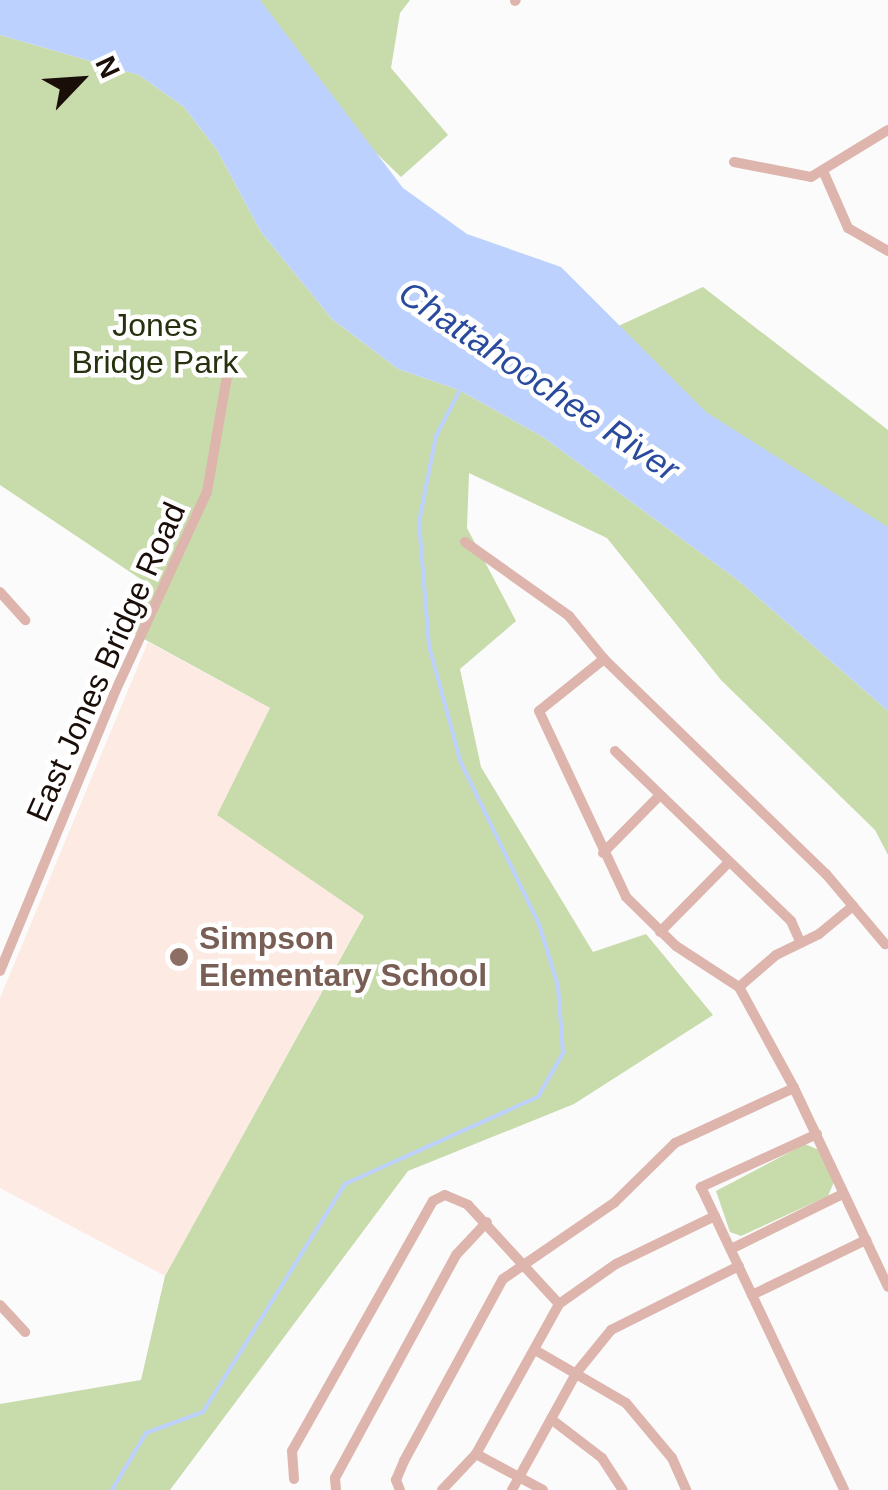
<!DOCTYPE html>
<html>
<head>
<meta charset="utf-8">
<style>
	body { margin:0 }
	#map { position:relative; width:888px; height:1490px; overflow:hidden; background:#fbfbfb; font-family:Helvetica,sans-serif }
	div>[style] { position:absolute }
	.built>* { inset:0; background:#fdeae3 }
	.green>* { inset:0; background:#c8dbab }
	.water>* { inset:0; background:#bcd1fd }
	.stream>* { height:4px; margin:-2px; padding:0 2px; transform-origin:2px; border-radius:2px; background:#bcd1fd }
	.minor>* { height:10px; margin:-5px; padding:0 5px; transform-origin:5px; border-radius:5px; background:#deb5ad }
	.dots>* { width:28px; height:28px; translate:-50% -50%; box-sizing:border-box; border:5px solid #fff; border-radius:50% }
	span { translate:-50% -50%; white-space:nowrap; text-align:center; line-height:1.15; -webkit-text-stroke:9px #fff; paint-order:stroke }
	.park-label { font-size:32px; color:#26310f }
	.street-label { font-size:32px; color:#1a0e09 }
	.education-label { font-size:32px; color:#785e54; font-weight:700 }
	.left { translate:0 -50%; text-align:left }
	.water-label { font-size:35px; color:#294a9d; font-style:italic }
	.north { position:absolute; left:30px; top:30px; width:100px; height:100px; -webkit-text-stroke:8px #fff; paint-order:stroke; rotate:65deg; font-size:28px; font-weight:700; line-height:40px; text-align:center; color:#1a0e09 }
	.north::after { content:''; display:block; margin:auto; width:35px; height:45px; background:#1a0e09; clip-path:polygon(50% 0,100% 100%,50% 72%,0 100%) }
</style>
</head>
<body>
<div id="map">
	<div class="built">
		<i style="clip-path:polygon(148px 642px,270px 708px,217px 815px,364px 915px,165px 1276px,0 1188px,0 998px)"></i>
	</div>
	<div class="green">
		<i style="clip-path:polygon(249px 0,410px 0,400px 13px,391px 68px,448px 135px,401px 177px,313px 92px)"></i>
		<i style="clip-path:polygon(0 35px,139px 75px,184px 107px,217px 150px,261px 232px,332px 319px,398px 369px,459px 390px,543px 437px,739px 581px,888px 711px,888px 855px,875px 830px,721px 680px,607px 538px,469px 473px,467px 528px,516px 621px,460px 669px,481px 767px,593px 952px,646px 934px,713px 1015px,574px 1104px,408px 1171px,170px 1490px,0 1490px,0 1404px,141px 1380px,165px 1276px,364px 916px,217px 815px,270px 708px,133px 633px,151px 586px,0 485px)"></i>
		<i style="clip-path:polygon(703px 287px,888px 430px,888px 543px,575px 346px)"></i>
		<i style="clip-path:polygon(805px 1144px,819px 1150px,834px 1182px,828px 1196px,741px 1236px,730px 1232px,716px 1191px)"></i>
	</div>
	<div class="water">
		<i style="clip-path:polygon(0 0,260px 0,403px 188px,467px 234px,561px 267px,706px 412px,888px 527px,888px 711px,739px 581px,543px 437px,459px 390px,398px 369px,332px 319px,261px 232px,217px 150px,184px 107px,139px 75px,0 35px)"></i>
	</div>
	<div class="stream">
		<i style="left:112px;top:1490px;width:66px;rotate:-59.2deg"></i>
		<i style="left:146px;top:1433px;width:61px;rotate:-20.2deg"></i>
		<i style="left:203px;top:1412px;width:269px;rotate:-58.1deg"></i>
		<i style="left:345px;top:1184px;width:212px;rotate:-24.3deg"></i>
		<i style="left:538px;top:1097px;width:51px;rotate:-60.4deg"></i>
		<i style="left:563px;top:1053px;width:67px;rotate:-94.3deg"></i>
		<i style="left:558px;top:986px;width:65px;rotate:-107deg"></i>
		<i style="left:539px;top:924px;width:179px;rotate:-115.8deg"></i>
		<i style="left:461px;top:763px;width:121px;rotate:-105.3deg"></i>
		<i style="left:429px;top:646px;width:124px;rotate:-94.6deg"></i>
		<i style="left:419px;top:522px;width:88px;rotate:-78.8deg"></i>
		<i style="left:436px;top:436px;width:56px;rotate:-62.5deg"></i>
	</div>
	<div class="minor">
		<i style="left:515px;top:1px;width:1px;rotate:-45deg"></i>
		<i style="left:734px;top:162px;width:78px;rotate:11deg"></i>
		<i style="left:811px;top:177px;width:90px;rotate:-31.4deg"></i>
		<i style="left:824px;top:173px;width:60px;rotate:66.4deg"></i>
		<i style="left:848px;top:228px;width:46px;rotate:29.9deg"></i>
		<i style="left:465px;top:542px;width:128px;rotate:35.4deg"></i>
		<i style="left:569px;top:616px;width:55px;rotate:50.9deg"></i>
		<i style="left:604px;top:659px;width:309px;rotate:44.1deg"></i>
		<i style="left:826px;top:874px;width:92px;rotate:49.9deg"></i>
		<i style="left:0;top:592px;width:38px;rotate:48deg"></i>
		<i style="left:604px;top:659px;width:83px;rotate:141.3deg"></i>
		<i style="left:539px;top:711px;width:205px;rotate:64.9deg"></i>
		<i style="left:626px;top:897px;width:70px;rotate:44.4deg"></i>
		<i style="left:676px;top:946px;width:75px;rotate:33.1deg"></i>
		<i style="left:739px;top:987px;width:115px;rotate:61.4deg"></i>
		<i style="left:615px;top:751px;width:245px;rotate:44deg"></i>
		<i style="left:791px;top:921px;width:24px;rotate:66deg"></i>
		<i style="left:603px;top:853px;width:81px;rotate:-45.5deg"></i>
		<i style="left:660px;top:932px;width:98px;rotate:-45.4deg"></i>
		<i style="left:0;top:971px;width:300px;rotate:-67.6deg"></i>
		<i style="left:114px;top:694px;width:222px;rotate:-65.3deg"></i>
		<i style="left:207px;top:492px;width:130px;rotate:-80.2deg"></i>
		<i style="left:739px;top:987px;width:49px;rotate:-40.9deg"></i>
		<i style="left:776px;top:955px;width:48px;rotate:-26deg"></i>
		<i style="left:819px;top:934px;width:44px;rotate:-39.5deg"></i>
		<i style="left:817px;top:1134px;width:128px;rotate:155.4deg"></i>
		<i style="left:701px;top:1187px;width:335px;rotate:64.7deg"></i>
		<i style="left:731px;top:1249px;width:125px;rotate:-26.2deg"></i>
		<i style="left:752px;top:1295px;width:127px;rotate:-25.8deg"></i>
		<i style="left:0;top:1305px;width:37px;rotate:47deg"></i>
		<i style="left:535px;top:1350px;width:105px;rotate:30.2deg"></i>
		<i style="left:626px;top:1403px;width:72px;rotate:50.1deg"></i>
		<i style="left:672px;top:1458px;width:35px;rotate:66deg"></i>
		<i style="left:551px;top:1419px;width:64px;rotate:37.4deg"></i>
		<i style="left:602px;top:1458px;width:38px;rotate:57deg"></i>
		<i style="left:476px;top:1454px;width:76px;rotate:28.2deg"></i>
		<i style="left:294px;top:1479px;width:28px;rotate:-94deg"></i>
		<i style="left:292px;top:1451px;width:287px;rotate:-60.6deg"></i>
		<i style="left:433px;top:1201px;width:13px;rotate:-27deg"></i>
		<i style="left:445px;top:1195px;width:25px;rotate:23deg"></i>
		<i style="left:468px;top:1205px;width:134px;rotate:47.4deg"></i>
		<i style="left:336px;top:1490px;width:12px;rotate:-95deg"></i>
		<i style="left:335px;top:1478px;width:254px;rotate:-61.5deg"></i>
		<i style="left:456px;top:1255px;width:45px;rotate:-46.8deg"></i>
		<i style="left:400px;top:1490px;width:11px;rotate:-112deg"></i>
		<i style="left:396px;top:1480px;width:21px;rotate:-67deg"></i>
		<i style="left:404px;top:1461px;width:207px;rotate:-61.5deg"></i>
		<i style="left:503px;top:1279px;width:135px;rotate:-34.4deg"></i>
		<i style="left:614px;top:1203px;width:86px;rotate:-44.5deg"></i>
		<i style="left:675px;top:1143px;width:131px;rotate:-24.8deg"></i>
		<i style="left:794px;top:1088px;width:220px;rotate:64.7deg"></i>
		<i style="left:442px;top:1490px;width:50px;rotate:-46.6deg"></i>
		<i style="left:476px;top:1454px;width:171px;rotate:-61deg"></i>
		<i style="left:559px;top:1304px;width:70px;rotate:-35.1deg"></i>
		<i style="left:616px;top:1264px;width:110px;rotate:-25.9deg"></i>
		<i style="left:512px;top:1490px;width:135px;rotate:-61.2deg"></i>
		<i style="left:577px;top:1372px;width:54px;rotate:-51deg"></i>
		<i style="left:611px;top:1330px;width:143px;rotate:-26.6deg"></i>
	</div>
	<div class="dots">
		<i style="left:179px;top:957px;background:#8d6e63"></i>
	</div>
	<div class="park-label">
		<span style="left:155px;top:344px">Jones<br>Bridge Park</span>
	</div>
	<div class="street-label">
		<span style="left:106px;top:662px;rotate:-66deg">East Jones Bridge Road</span>
	</div>
	<div class="education-label">
		<span class="left" style="left:199px;top:957px">Simpson<br>Elementary School</span>
	</div>
	<div class="water-label">
		<span style="left:539px;top:381px;rotate:34deg">Chattahoochee River</span>
	</div>
	<div class="north">N</div>
</div>
</body>
</html>
